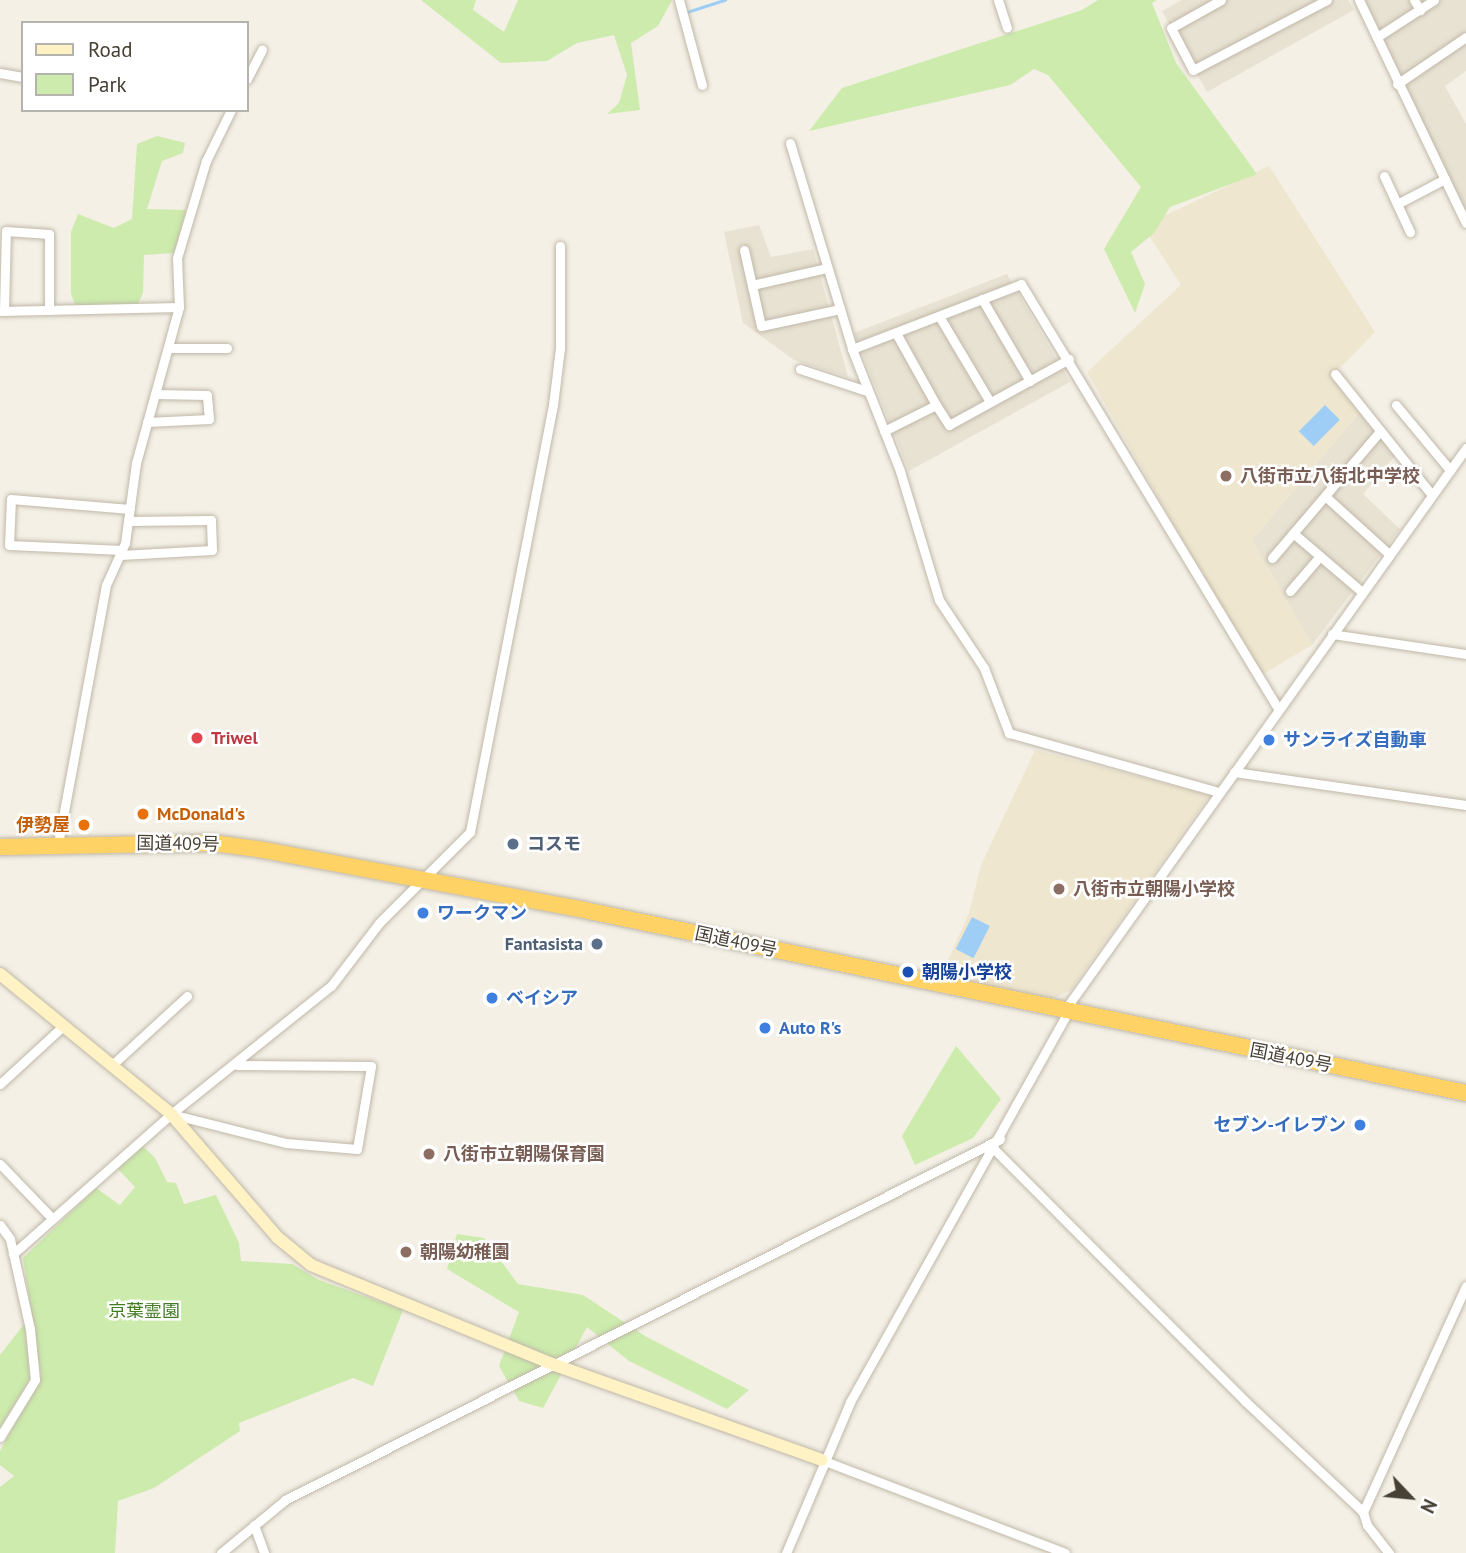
<!DOCTYPE html>
<html>
<head>
<meta charset="utf-8">
<style>
	body { margin:0 }
	#map { position:relative; width:1466px; height:1553px; overflow:hidden; background:#f4f0e6; font-family:"PT Sans","Noto Sans JP",sans-serif }
	div>[style] { position:absolute }
	.residential>* { inset:0; background:#e8e2d3 }
	.education>* { inset:0; background:#eee6cf }
	.green>* { inset:0; background:#ccebac }
	.water>* { inset:0; background:#9ecef5; transform-origin:0 0 }
	.stream>* { height:2.5px; margin:-1.25px; padding:0 1.25px; transform-origin:1.25px; border-radius:1.25px; background:#9ecef5 }
	.roads { filter:drop-shadow(0 0 2px #c0b8a8) drop-shadow(0 0 2px #c0b8a8) }
	.street>* { height:9px; margin:-4.5px; padding:0 4.5px; transform-origin:4.5px; border-radius:4.5px; background:#fff }
	.secondary>* { height:12px; margin:-6px; padding:0 6px; transform-origin:6px; border-radius:6px; background:#fff3c5 }
	.highway>* { height:16px; margin:-8px; padding:0 8px; transform-origin:8px; border-radius:8px; background:#ffd266 }
	.dots>* { width:19px; height:19px; translate:-50% -50%; box-sizing:border-box; border:4px solid #fff; border-radius:50% }
	span { translate:-50% -50%; white-space:nowrap; text-align:center; line-height:1.15; -webkit-text-stroke:5px #fff; paint-order:stroke }
	.education-label { font-size:18px; color:#785e54; font-weight:700 }
	.left { translate:0 -50%; text-align:left }
	.health-label { font-size:18px; color:#be3a42; font-weight:700 }
	.shop-label { font-size:18px; color:#366cbe; font-weight:700 }
	.right { translate:-100% -50%; text-align:right }
	.food-label { font-size:18px; color:#c56008; font-weight:700 }
	.street-label { font-size:18px; color:#474035 }
	.service-label { font-size:18px; color:#4e5e75; font-weight:700 }
	.transit-label { font-size:18px; color:#164399; font-weight:700 }
	.park-label { font-size:18px; color:#427d24 }
	.legend { position:absolute; left:21px; top:21px; width:228px; height:91px; box-sizing:border-box; background:#fff; border:2px solid #b5b3ae; margin:0; padding:9px 12px; list-style:none; font-size:21px; color:#474035 }
	.legend li { display:flex; align-items:center; gap:14px; height:35px }
	.legend b { width:35px; border:2px solid #b5b3ae }
	.north { position:absolute; left:1375px; top:1462px; width:70px; height:70px; -webkit-text-stroke:5px #fff; paint-order:stroke; rotate:116deg; font-size:19px; font-weight:700; line-height:28px; text-align:center; color:#474035 }
	.north::after { content:''; display:block; margin:auto; width:24px; height:32px; background:#474035; clip-path:polygon(50% 0,100% 100%,50% 72%,0 100%) }
</style>
</head>
<body>
<div id="map">
	<div class="residential">
		<i style="clip-path:polygon(1182px 0,1348px 0,1354px 10px,1207px 92px,1162px 11px)"></i>
		<i style="clip-path:polygon(1363px 0,1466px 0,1466px 71px,1445px 86px,1466px 124px,1466px 213px)"></i>
		<i style="clip-path:polygon(759px 225px,771px 257px,813px 249px,848px 377px,794px 360px,743px 323px,724px 232px)"></i>
		<i style="clip-path:polygon(1007px 274px,1070px 382px,909px 471px,854px 333px)"></i>
		<i style="clip-path:polygon(1359px 413px,1395px 456px,1363px 494px,1400px 529px,1312px 645px,1252px 540px)"></i>
	</div>
	<div class="education">
		<i style="clip-path:polygon(1269px 166px,1375px 332px,1331px 377px,1359px 413px,1252px 540px,1312px 645px,1260px 676px,1087px 372px,1181px 285px,1143px 226px)"></i>
		<i style="clip-path:polygon(1035px 750px,1210px 795px,1071px 990px,1049px 1000px,940px 978px,969px 913px,981px 865px)"></i>
	</div>
	<div class="green">
		<i style="clip-path:polygon(421px 0,476px 0,473px 10px,504px 32px,518px 0,672px 0,658px 26px,631px 43px,640px 110px,607px 114px,619px 103px,627px 75px,614px 35px,577px 43px,547px 61px,501px 63px)"></i>
		<i style="clip-path:polygon(1098px 0,1157px 0,1152px 3px,1176px 63px,1257px 174px,1170px 207px,1154px 233px,1131px 252px,1145px 284px,1135px 313px,1104px 249px,1141px 187px,1048px 75px,1034px 69px,1010px 85px,809px 131px,842px 88px,1082px 10px)"></i>
		<i style="clip-path:polygon(157px 136px,185px 143px,183px 153px,162px 161px,147px 209px,186px 210px,175px 253px,144px 255px,143px 293px,137px 306px,76px 307px,71px 294px,71px 232px,78px 214px,114px 228px,132px 219px,137px 144px)"></i>
		<i style="clip-path:polygon(956px 1046px,1001px 1099px,973px 1138px,915px 1165px,902px 1136px)"></i>
		<i style="clip-path:polygon(142px 1145px,155px 1158px,167px 1182px,176px 1183px,184px 1204px,216px 1195px,239px 1243px,241px 1261px,292px 1264px,319px 1280px,403px 1310px,373px 1386px,353px 1378px,239px 1423px,240px 1431px,154px 1488px,118px 1501px,115px 1553px,0 1553px,0 1487px,14px 1476px,0 1465px,0 1451px,41px 1376px,23px 1258px,96px 1188px,120px 1205px,135px 1187px,117px 1168px)"></i>
		<i style="clip-path:polygon(457px 1234px,484px 1238px,518px 1284px,583px 1295px,645px 1336px,749px 1390px,727px 1409px,629px 1361px,587px 1327px,543px 1408px,519px 1401px,499px 1366px,519px 1312px,447px 1269px)"></i>
		<i style="clip-path:polygon(25px 1323px,30px 1379px,0 1428px,0 1355px)"></i>
	</div>
	<div class="water">
		<i style="left:1325px;top:405px;width:21px;height:37px;rotate:45deg"></i>
		<i style="left:972px;top:917px;width:20px;height:36px;rotate:27deg"></i>
	</div>
	<div class="stream">
		<i style="left:687px;top:12px;width:40px;rotate:-18deg"></i>
	</div>
	<div class="roads">
		<div class="street">
			<i style="left:679px;top:0;width:88px;rotate:74.9deg"></i>
			<i style="left:998px;top:0;width:29px;rotate:72deg"></i>
			<i style="left:1221px;top:0;width:57px;rotate:150.8deg"></i>
			<i style="left:1171px;top:28px;width:47px;rotate:62.4deg"></i>
			<i style="left:1193px;top:70px;width:151px;rotate:-27.6deg"></i>
			<i style="left:1359px;top:0;width:247px;rotate:64.4deg"></i>
			<i style="left:1414px;top:0;width:12px;rotate:59deg"></i>
			<i style="left:1377px;top:37px;width:68px;rotate:-33deg"></i>
			<i style="left:0;top:73px;width:23px;rotate:10deg"></i>
			<i style="left:247px;top:79px;width:33px;rotate:-63deg"></i>
			<i style="left:1397px;top:84px;width:83px;rotate:-34.3deg"></i>
			<i style="left:790px;top:143px;width:215px;rotate:73.2deg"></i>
			<i style="left:852px;top:349px;width:131px;rotate:68.5deg"></i>
			<i style="left:900px;top:471px;width:135px;rotate:73.2deg"></i>
			<i style="left:939px;top:600px;width:82px;rotate:56.5deg"></i>
			<i style="left:984px;top:668px;width:70px;rotate:69deg"></i>
			<i style="left:1009px;top:733px;width:218px;rotate:15.7deg"></i>
			<i style="left:1384px;top:176px;width:62px;rotate:65.1deg"></i>
			<i style="left:1397px;top:204px;width:54px;rotate:-27.5deg"></i>
			<i style="left:744px;top:250px;width:78px;rotate:77.4deg"></i>
			<i style="left:761px;top:326px;width:81px;rotate:-12.1deg"></i>
			<i style="left:752px;top:285px;width:77px;rotate:-12.8deg"></i>
			<i style="left:982px;top:299px;width:95px;rotate:59.7deg"></i>
			<i style="left:0;top:311px;width:179px;rotate:-1.3deg"></i>
			<i style="left:4px;top:311px;width:80px;rotate:-88.6deg"></i>
			<i style="left:6px;top:231px;width:43px;rotate:4deg"></i>
			<i style="left:49px;top:234px;width:76px;rotate:90deg"></i>
			<i style="left:939px;top:316px;width:100px;rotate:59.3deg"></i>
			<i style="left:896px;top:333px;width:82px;rotate:60.9deg"></i>
			<i style="left:168px;top:348px;width:59px"></i>
			<i style="left:852px;top:349px;width:181px;rotate:-21deg"></i>
			<i style="left:1021px;top:284px;width:497px;rotate:58.8deg"></i>
			<i style="left:800px;top:369px;width:71px;rotate:18.2deg"></i>
			<i style="left:1335px;top:374px;width:155px;rotate:51.3deg"></i>
			<i style="left:1396px;top:405px;width:85px;rotate:50.3deg"></i>
			<i style="left:147px;top:422px;width:62px;rotate:-2.8deg"></i>
			<i style="left:209px;top:419px;width:24px;rotate:-95deg"></i>
			<i style="left:207px;top:395px;width:52px;rotate:-178.9deg"></i>
			<i style="left:884px;top:431px;width:58px;rotate:-26.6deg"></i>
			<i style="left:936px;top:405px;width:24px;rotate:57deg"></i>
			<i style="left:949px;top:425px;width:137px;rotate:-28.8deg"></i>
			<i style="left:1325px;top:496px;width:86px;rotate:42.2deg"></i>
			<i style="left:1293px;top:533px;width:91px;rotate:40.5deg"></i>
			<i style="left:122px;top:550px;width:113px;rotate:-177.5deg"></i>
			<i style="left:9px;top:545px;width:46px;rotate:-87.5deg"></i>
			<i style="left:11px;top:499px;width:119px;rotate:4.8deg"></i>
			<i style="left:120px;top:555px;width:92px;rotate:-3.1deg"></i>
			<i style="left:212px;top:550px;width:30px;rotate:-92deg"></i>
			<i style="left:211px;top:520px;width:83px;rotate:179.3deg"></i>
			<i style="left:1272px;top:558px;width:167px;rotate:-49.6deg"></i>
			<i style="left:1290px;top:591px;width:46px;rotate:-49.4deg"></i>
			<i style="left:1332px;top:634px;width:135px;rotate:8.5deg"></i>
			<i style="left:1234px;top:772px;width:234px;rotate:8.1deg"></i>
			<i style="left:58px;top:844px;width:263px;rotate:-79.5deg"></i>
			<i style="left:106px;top:585px;width:46px;rotate:-65.7deg"></i>
			<i style="left:125px;top:543px;width:81px;rotate:-82.2deg"></i>
			<i style="left:136px;top:463px;width:162px;rotate:-74.6deg"></i>
			<i style="left:179px;top:307px;width:49px;rotate:-92.3deg"></i>
			<i style="left:177px;top:258px;width:101px;rotate:-73.4deg"></i>
			<i style="left:206px;top:161px;width:57px;rotate:-63.9deg"></i>
			<i style="left:1064px;top:1011px;width:692px;rotate:-54.47deg"></i>
			<i style="left:112px;top:1065px;width:102px;rotate:-42.6deg"></i>
			<i style="left:0;top:1084px;width:86px;rotate:-42.6deg"></i>
			<i style="left:171px;top:1114px;width:119px;rotate:14.2deg"></i>
			<i style="left:286px;top:1143px;width:71px;rotate:4.8deg"></i>
			<i style="left:357px;top:1149px;width:84px;rotate:-80.4deg"></i>
			<i style="left:371px;top:1066px;width:134px;rotate:-179.6deg"></i>
			<i style="left:994px;top:1149px;width:356px;rotate:45.1deg"></i>
			<i style="left:1245px;top:1401px;width:162px;rotate:43.2deg"></i>
			<i style="left:1363px;top:1512px;width:14px;rotate:73deg"></i>
			<i style="left:1367px;top:1525px;width:36px;rotate:52deg"></i>
			<i style="left:0;top:1164px;width:76px;rotate:46.1deg"></i>
			<i style="left:0;top:1225px;width:17px;rotate:54deg"></i>
			<i style="left:10px;top:1239px;width:92px;rotate:77.5deg"></i>
			<i style="left:30px;top:1329px;width:51px;rotate:84.4deg"></i>
			<i style="left:35px;top:1380px;width:67px;rotate:121.6deg"></i>
			<i style="left:13px;top:1254px;width:211px;rotate:-41.5deg"></i>
			<i style="left:171px;top:1114px;width:205px;rotate:-38.7deg"></i>
			<i style="left:331px;top:986px;width:79px;rotate:-52.7deg"></i>
			<i style="left:379px;top:923px;width:129px;rotate:-45deg"></i>
			<i style="left:470px;top:832px;width:435px;rotate:-79deg"></i>
			<i style="left:553px;top:405px;width:57px;rotate:-83deg"></i>
			<i style="left:560px;top:348px;width:102px;rotate:-90deg"></i>
			<i style="left:822px;top:1460px;width:260px;rotate:20.9deg"></i>
			<i style="left:1363px;top:1512px;width:248px;rotate:-65.5deg"></i>
			<i style="left:254px;top:1525px;width:30px;rotate:70deg"></i>
			<i style="left:221px;top:1553px;width:83px;rotate:-39.6deg"></i>
			<i style="left:285px;top:1500px;width:801px;rotate:-26.79deg"></i>
			<i style="left:786px;top:1553px;width:164px;rotate:-67deg"></i>
			<i style="left:850px;top:1402px;width:447px;rotate:-60.8deg"></i>
		</div>
		<div class="secondary">
			<i style="left:0;top:974px;width:221px;rotate:39.3deg"></i>
			<i style="left:171px;top:1114px;width:162px;rotate:49.2deg"></i>
			<i style="left:277px;top:1237px;width:44px;rotate:39.5deg"></i>
			<i style="left:311px;top:1265px;width:264px;rotate:22.3deg"></i>
			<i style="left:555px;top:1365px;width:283px;rotate:19.6deg"></i>
		</div>
		<div class="highway">
			<i style="left:0;top:847px;width:213px;rotate:-1.1deg"></i>
			<i style="left:213px;top:843px;width:51px;rotate:7.8deg"></i>
			<i style="left:264px;top:850px;width:326px;rotate:10.6deg"></i>
			<i style="left:584px;top:910px;width:901px;rotate:11.72deg"></i>
		</div>
	</div>
	<div class="dots">
		<i style="left:1226px;top:476px;background:#8d6e63"></i>
		<i style="left:197px;top:738px;background:#e0444e"></i>
		<i style="left:1269px;top:740px;background:#3f7fe0"></i>
		<i style="left:143px;top:814px;background:#e8710a"></i>
		<i style="left:84px;top:825px;background:#e8710a"></i>
		<i style="left:513px;top:844px;background:#5c6f8a"></i>
		<i style="left:1059px;top:889px;background:#8d6e63"></i>
		<i style="left:423px;top:913px;background:#3f7fe0"></i>
		<i style="left:597px;top:944px;background:#5c6f8a"></i>
		<i style="left:908px;top:972px;background:#1a4fb4"></i>
		<i style="left:492px;top:998px;background:#3f7fe0"></i>
		<i style="left:765px;top:1028px;background:#3f7fe0"></i>
		<i style="left:1360px;top:1125px;background:#3f7fe0"></i>
		<i style="left:429px;top:1154px;background:#8d6e63"></i>
		<i style="left:406px;top:1252px;background:#8d6e63"></i>
	</div>
	<div class="education-label">
		<span class="left" style="left:1240px;top:476px">八街市立八街北中学校</span>
		<span class="left" style="left:1073px;top:889px">八街市立朝陽小学校</span>
		<span class="left" style="left:443px;top:1154px">八街市立朝陽保育園</span>
		<span class="left" style="left:420px;top:1252px">朝陽幼稚園</span>
	</div>
	<div class="health-label">
		<span class="left" style="left:211px;top:738px">Triwel</span>
	</div>
	<div class="shop-label">
		<span class="left" style="left:1283px;top:740px">サンライズ自動車</span>
		<span class="left" style="left:437px;top:913px">ワークマン</span>
		<span class="left" style="left:506px;top:998px">ベイシア</span>
		<span class="left" style="left:779px;top:1028px">Auto R's</span>
		<span class="right" style="left:1346px;top:1125px">セブン-イレブン</span>
	</div>
	<div class="food-label">
		<span class="left" style="left:157px;top:814px">McDonald's</span>
		<span class="right" style="left:70px;top:825px">伊勢屋</span>
	</div>
	<div class="street-label">
		<span style="left:178px;top:844px;rotate:1deg">国道409号</span>
		<span style="left:736px;top:942px;rotate:12deg">国道409号</span>
		<span style="left:1291px;top:1058px;rotate:11deg">国道409号</span>
	</div>
	<div class="service-label">
		<span class="left" style="left:527px;top:844px">コスモ</span>
		<span class="right" style="left:583px;top:944px">Fantasista</span>
	</div>
	<div class="transit-label">
		<span class="left" style="left:922px;top:972px">朝陽小学校</span>
	</div>
	<div class="park-label">
		<span style="left:144px;top:1311px">京葉霊園</span>
	</div>
	<ul class="legend">
	<li><b style="height:9px;background:#fff3c5"></b>Road</li>
	<li><b style="height:19px;background:#ccebac"></b>Park</li>
	</ul>
	<div class="north">N</div>
</div>
</body>
</html>
